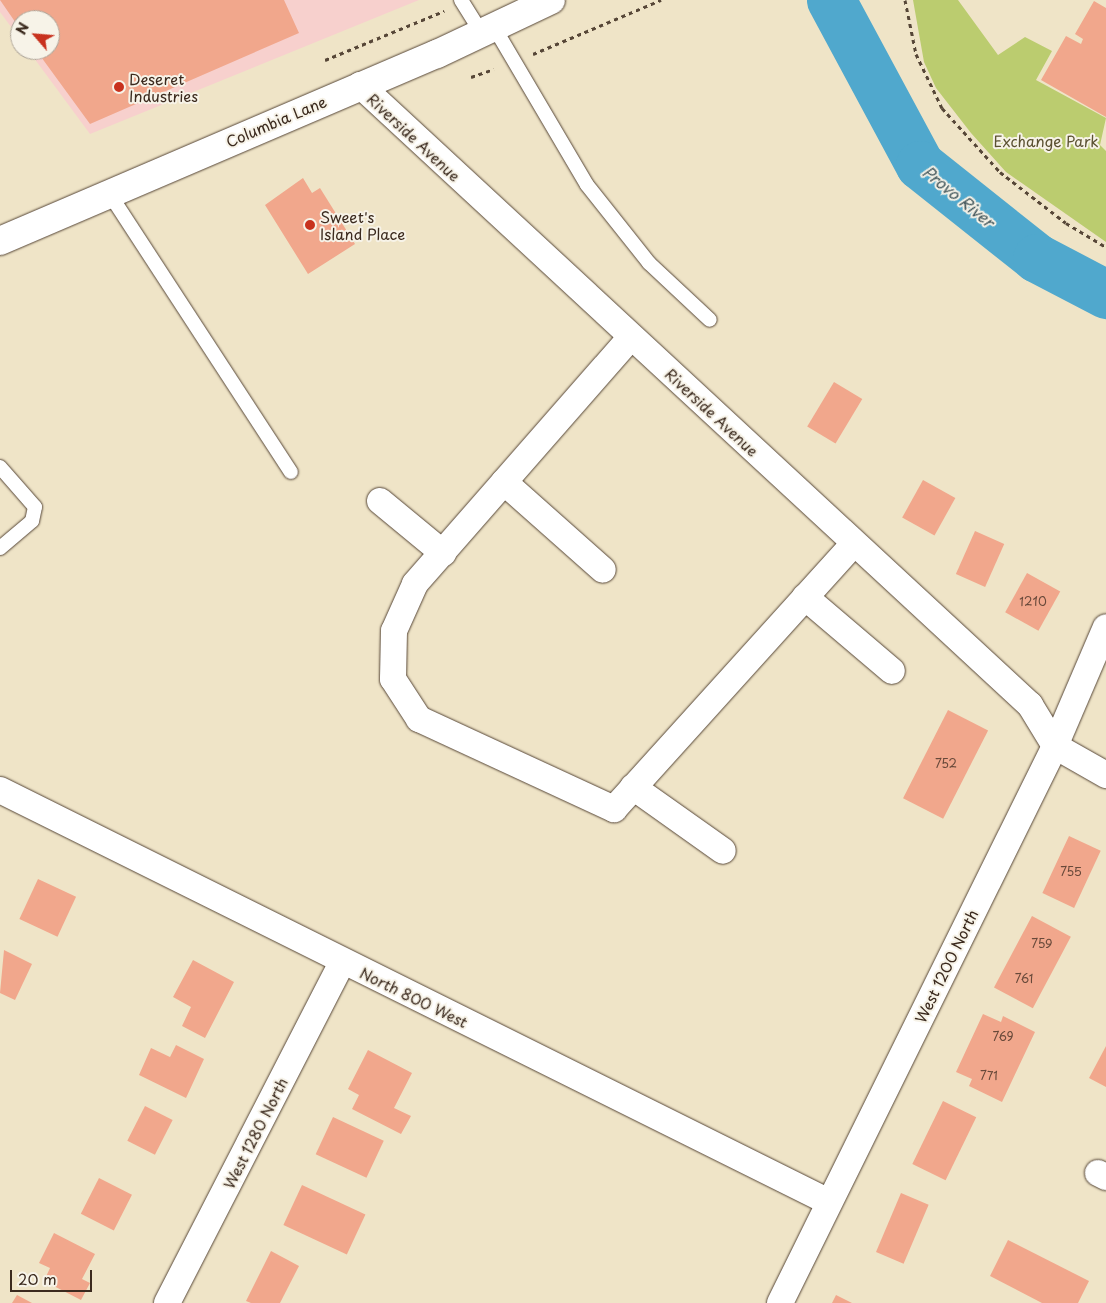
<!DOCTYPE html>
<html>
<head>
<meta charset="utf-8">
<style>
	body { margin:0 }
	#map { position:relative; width:1106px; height:1303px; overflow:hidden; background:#efe4c7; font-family:"Playpen Sans",sans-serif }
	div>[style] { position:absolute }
	.built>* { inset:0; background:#f7d0cd }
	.green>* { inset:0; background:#bbcc6f }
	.river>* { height:49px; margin:-24.5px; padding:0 24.5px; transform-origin:24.5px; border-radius:24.5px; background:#50a8cd }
	.building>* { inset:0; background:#f1a78c; transform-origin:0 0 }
	.path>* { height:3px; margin-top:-1.5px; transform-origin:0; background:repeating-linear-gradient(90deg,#564637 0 4px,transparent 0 8px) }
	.roads { filter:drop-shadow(0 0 1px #564637) drop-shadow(0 0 1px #564637) }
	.lane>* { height:14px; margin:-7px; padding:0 7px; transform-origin:7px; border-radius:7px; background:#fff }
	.street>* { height:26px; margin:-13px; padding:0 13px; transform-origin:13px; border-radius:13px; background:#fff }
	.secondary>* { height:28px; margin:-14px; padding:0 14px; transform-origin:14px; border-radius:14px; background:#fff }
	.dots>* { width:14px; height:14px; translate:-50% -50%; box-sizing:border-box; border:2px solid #f7f3e8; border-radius:50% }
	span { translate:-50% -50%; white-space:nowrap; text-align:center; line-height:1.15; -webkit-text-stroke:4px #f7f3e8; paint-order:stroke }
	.number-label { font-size:12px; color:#68493a }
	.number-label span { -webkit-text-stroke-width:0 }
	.poi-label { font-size:15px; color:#3b2a1e }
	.left { translate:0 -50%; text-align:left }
	.street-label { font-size:15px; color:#3b2a1e }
	.park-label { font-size:15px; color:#5b5232 }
	.water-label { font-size:16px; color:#42565b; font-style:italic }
	.north { position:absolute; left:10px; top:10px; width:50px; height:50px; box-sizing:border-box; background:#f7f3e8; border:1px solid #aca397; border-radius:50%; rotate:297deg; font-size:14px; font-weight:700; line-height:20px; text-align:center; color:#3b2a1e }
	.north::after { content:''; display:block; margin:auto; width:18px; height:22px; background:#c8321e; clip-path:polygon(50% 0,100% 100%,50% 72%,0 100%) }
	.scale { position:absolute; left:10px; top:1270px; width:82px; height:22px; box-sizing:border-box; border:2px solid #3b2a1e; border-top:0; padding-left:6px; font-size:15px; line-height:18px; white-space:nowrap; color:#3b2a1e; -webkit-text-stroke:4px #f7f3e8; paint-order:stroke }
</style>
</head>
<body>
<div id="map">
	<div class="built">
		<i style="clip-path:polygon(0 0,419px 0,90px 134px,28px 50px,50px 50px,50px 20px,20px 20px,20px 39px,0 12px)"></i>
	</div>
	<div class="green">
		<i style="clip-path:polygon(913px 0,958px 0,998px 55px,1025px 37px,1052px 51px,1036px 80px,1106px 118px,1100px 145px,1106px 151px,1106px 242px,1006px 172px,971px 133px,936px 88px,924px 62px)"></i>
	</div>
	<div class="river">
		<i style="left:831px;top:0;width:187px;rotate:61.7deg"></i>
		<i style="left:920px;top:165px;width:149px;rotate:38.5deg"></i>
		<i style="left:1037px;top:258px;width:78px;rotate:27.6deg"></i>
	</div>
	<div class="building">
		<i style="clip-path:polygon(0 0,284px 0,299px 33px,90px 124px,36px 50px,50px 50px,50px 20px,20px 20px,20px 29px)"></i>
		<i style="clip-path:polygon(1094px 1px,1106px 8px,1106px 117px,1041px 80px,1066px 36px,1081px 44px,1083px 39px,1075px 34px)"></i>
		<i style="clip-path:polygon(303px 178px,312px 193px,320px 188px,355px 244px,308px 274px,265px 205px)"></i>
		<i style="left:834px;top:382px;width:33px;height:52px;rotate:31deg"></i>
		<i style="left:923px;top:480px;width:37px;height:43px;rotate:29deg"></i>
		<i style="left:975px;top:531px;width:32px;height:47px;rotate:24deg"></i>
		<i style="left:1027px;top:573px;width:38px;height:45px;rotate:29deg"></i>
		<i style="left:948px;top:710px;width:45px;height:99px;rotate:27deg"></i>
		<i style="left:1069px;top:836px;width:35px;height:63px;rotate:25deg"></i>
		<i style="left:38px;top:879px;width:42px;height:44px;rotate:25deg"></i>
		<i style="left:1032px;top:916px;width:44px;height:81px;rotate:28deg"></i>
		<i style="clip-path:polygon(4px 950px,32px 964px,15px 1000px,0 993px)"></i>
		<i style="clip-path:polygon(193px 960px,234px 982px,205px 1038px,182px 1026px,191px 1007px,173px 997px)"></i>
		<i style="clip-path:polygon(983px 1014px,1001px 1022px,1003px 1016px,1035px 1032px,1002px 1102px,969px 1086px,972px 1079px,956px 1072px)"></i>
		<i style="clip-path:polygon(176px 1045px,204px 1059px,186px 1098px,139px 1075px,151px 1048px,170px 1057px)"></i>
		<i style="clip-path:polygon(1106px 1046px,1106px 1087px,1089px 1078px)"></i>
		<i style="clip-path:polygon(368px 1050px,412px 1073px,394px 1108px,411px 1116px,401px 1134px,352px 1109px,359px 1095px,348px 1089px)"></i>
		<i style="left:943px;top:1101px;width:37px;height:70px;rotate:26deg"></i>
		<i style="left:145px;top:1106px;width:31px;height:39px;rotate:27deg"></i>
		<i style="left:333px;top:1117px;width:56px;height:41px;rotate:25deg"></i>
		<i style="left:99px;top:1178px;width:37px;height:40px;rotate:27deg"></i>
		<i style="left:302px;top:1185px;width:70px;height:44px;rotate:25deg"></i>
		<i style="left:901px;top:1193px;width:30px;height:64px;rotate:23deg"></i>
		<i style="clip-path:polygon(54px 1233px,95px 1254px,82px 1279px,90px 1283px,81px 1300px,44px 1281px,50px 1268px,39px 1263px)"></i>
		<i style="clip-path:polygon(1008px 1240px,1089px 1281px,1078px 1303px,1042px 1303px,990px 1276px)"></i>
		<i style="clip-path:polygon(271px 1251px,299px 1266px,280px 1303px,251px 1303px,246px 1301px)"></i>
		<i style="clip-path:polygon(17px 1295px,32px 1303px,12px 1303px)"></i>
		<i style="clip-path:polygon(836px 1295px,852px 1303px,832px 1303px)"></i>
	</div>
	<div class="path">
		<i style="left:905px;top:0;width:55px;rotate:78.5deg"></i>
		<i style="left:916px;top:54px;width:60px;rotate:64.3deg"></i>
		<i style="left:942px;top:108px;width:86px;rotate:47.8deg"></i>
		<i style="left:1000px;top:172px;width:83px;rotate:37.7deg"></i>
		<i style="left:1066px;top:223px;width:47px;rotate:31deg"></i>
		<i style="left:533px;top:54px;width:139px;rotate:-22.9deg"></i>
		<i style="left:325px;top:60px;width:129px;rotate:-22.4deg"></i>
		<i style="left:471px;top:77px;width:24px;rotate:-19deg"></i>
	</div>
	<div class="roads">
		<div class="lane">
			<i style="left:461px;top:0;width:39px;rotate:58deg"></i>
			<i style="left:494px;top:27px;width:183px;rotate:59.5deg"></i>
			<i style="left:587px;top:185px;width:100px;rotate:51.5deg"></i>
			<i style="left:649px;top:263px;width:83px;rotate:43.1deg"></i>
			<i style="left:109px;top:193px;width:333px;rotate:56.9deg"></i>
			<i style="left:0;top:467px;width:53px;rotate:48.8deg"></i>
			<i style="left:35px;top:507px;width:14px;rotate:102deg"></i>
			<i style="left:32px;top:521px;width:42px;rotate:139.8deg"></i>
		</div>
		<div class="street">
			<i style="left:360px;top:85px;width:913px;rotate:42.78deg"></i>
			<i style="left:1030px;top:705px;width:48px;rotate:58.6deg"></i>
			<i style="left:1055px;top:746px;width:59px;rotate:29.6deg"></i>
			<i style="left:631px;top:337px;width:328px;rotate:131.2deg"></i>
			<i style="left:415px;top:584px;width:51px;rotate:114.1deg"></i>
			<i style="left:394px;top:631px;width:48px;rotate:91.2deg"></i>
			<i style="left:393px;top:679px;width:48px;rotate:57deg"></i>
			<i style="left:419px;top:719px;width:215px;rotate:24.8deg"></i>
			<i style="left:614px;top:809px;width:358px;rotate:-47.9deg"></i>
			<i style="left:504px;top:482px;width:132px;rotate:41.6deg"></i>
			<i style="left:380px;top:501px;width:82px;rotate:39.5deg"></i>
			<i style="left:805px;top:597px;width:114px;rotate:40.4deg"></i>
			<i style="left:633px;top:787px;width:110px;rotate:35.4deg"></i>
			<i style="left:0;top:790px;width:926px;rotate:26.43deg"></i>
			<i style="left:1098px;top:1173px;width:9px;rotate:27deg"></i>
			<i style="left:167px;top:1303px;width:383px;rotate:-62.8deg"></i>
			<i style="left:780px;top:1303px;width:621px;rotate:-63.72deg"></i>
			<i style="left:1055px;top:746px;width:129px;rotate:-66.8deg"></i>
		</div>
		<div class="secondary">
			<i style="left:0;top:241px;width:475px;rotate:-23.2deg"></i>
			<i style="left:437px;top:54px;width:126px;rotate:-25.3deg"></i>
		</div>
	</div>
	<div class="dots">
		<i style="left:119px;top:87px;background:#c8321e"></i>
		<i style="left:310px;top:225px;background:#c8321e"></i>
	</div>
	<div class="number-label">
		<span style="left:1033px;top:602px">1210</span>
		<span style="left:946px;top:764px">752</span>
		<span style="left:1071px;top:872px">755</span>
		<span style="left:1042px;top:944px">759</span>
		<span style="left:1024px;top:979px">761</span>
		<span style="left:1003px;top:1037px">769</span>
		<span style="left:989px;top:1076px">771</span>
	</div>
	<div class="poi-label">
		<span class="left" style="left:129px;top:87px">Deseret<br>Industries</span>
		<span class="left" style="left:320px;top:225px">Sweet's<br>Island Place</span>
	</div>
	<div class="street-label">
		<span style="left:276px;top:121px;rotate:-23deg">Columbia Lane</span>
		<span style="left:414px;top:137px;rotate:43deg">Riverside Avenue</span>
		<span style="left:712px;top:412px;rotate:43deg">Riverside Avenue</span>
		<span style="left:946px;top:966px;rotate:-64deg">West 1200 North</span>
		<span style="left:414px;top:997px;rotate:26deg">North 800 West</span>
		<span style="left:255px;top:1133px;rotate:-63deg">West 1280 North</span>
	</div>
	<div class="park-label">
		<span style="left:1046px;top:141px">Exchange Park</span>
	</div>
	<div class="water-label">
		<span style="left:959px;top:196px;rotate:39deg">Provo River</span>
	</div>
	<div class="north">N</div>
	<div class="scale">20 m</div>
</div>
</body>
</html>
